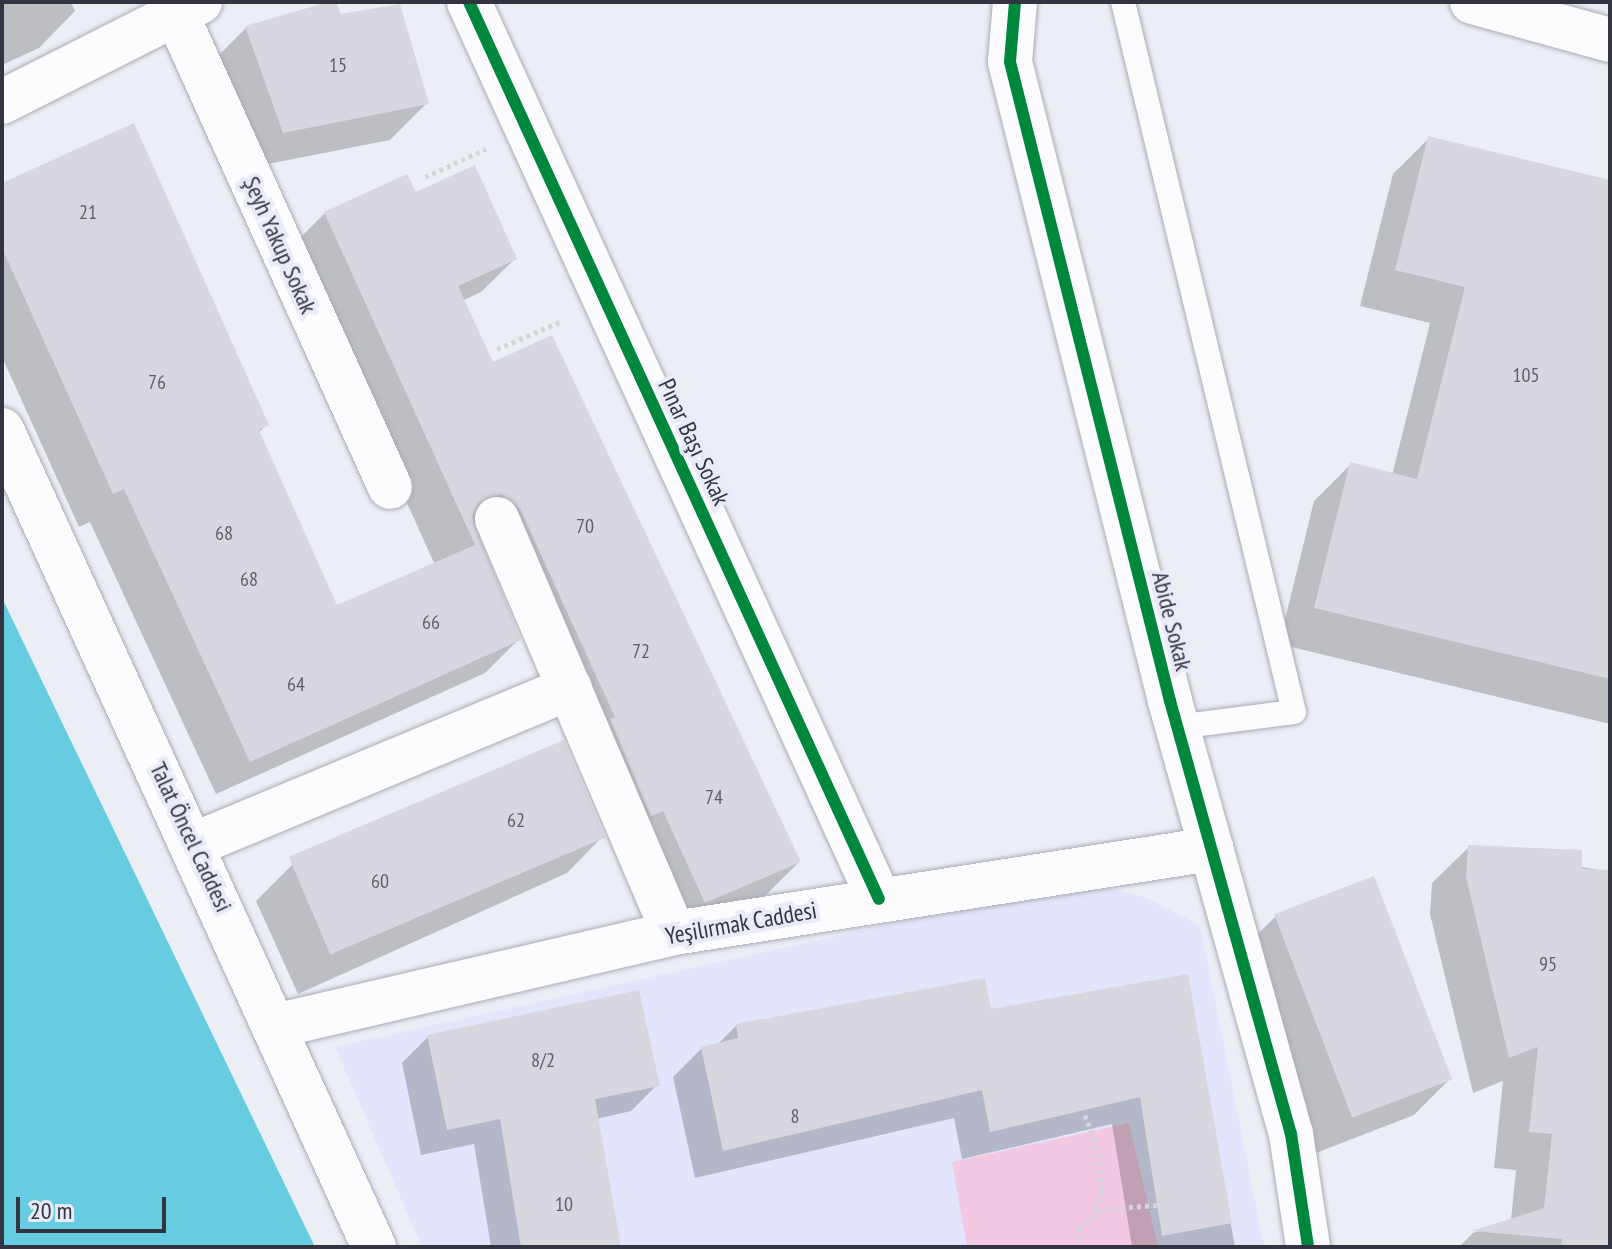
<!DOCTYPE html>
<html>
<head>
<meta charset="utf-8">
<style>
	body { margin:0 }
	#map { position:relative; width:1612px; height:1249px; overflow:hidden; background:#eceef6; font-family:"PT Sans Narrow",sans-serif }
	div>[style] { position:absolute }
	.built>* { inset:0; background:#e2e5fb }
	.green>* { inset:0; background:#f2c8e2 }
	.water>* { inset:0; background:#67cce1 }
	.shadow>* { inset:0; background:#0003 }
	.building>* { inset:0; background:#d8d6df; transform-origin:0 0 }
	.path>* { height:5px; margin-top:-2.5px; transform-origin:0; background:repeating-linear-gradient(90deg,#d6d6d9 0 4px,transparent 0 8px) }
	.roads { filter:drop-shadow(0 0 2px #aaabb5) drop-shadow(0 0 2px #aaabb5) }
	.service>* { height:24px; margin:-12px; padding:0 12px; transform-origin:12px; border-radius:12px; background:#fcfcfe }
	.minor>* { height:44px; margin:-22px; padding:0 22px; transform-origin:22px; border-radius:22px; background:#fcfcfe }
	.tertiary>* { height:44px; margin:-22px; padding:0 22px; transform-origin:22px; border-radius:22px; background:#fcfcfe }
	.cycleway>* { height:12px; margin:-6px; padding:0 6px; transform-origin:6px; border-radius:6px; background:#00873e }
	span { translate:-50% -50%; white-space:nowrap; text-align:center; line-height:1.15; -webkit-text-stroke:8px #e9ebf9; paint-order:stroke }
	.number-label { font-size:20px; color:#5e5e6a }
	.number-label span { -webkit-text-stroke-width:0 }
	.street-label { font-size:24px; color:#333441 }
	.frame { position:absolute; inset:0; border:4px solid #333441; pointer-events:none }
	.scale { position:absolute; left:16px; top:1197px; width:150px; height:36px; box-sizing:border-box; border:4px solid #333441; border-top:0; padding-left:10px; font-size:24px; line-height:28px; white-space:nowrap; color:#333441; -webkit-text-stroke:6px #e9ebf9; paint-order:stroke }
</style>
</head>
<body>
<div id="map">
	<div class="built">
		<i style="clip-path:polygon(1085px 881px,1147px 898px,1200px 925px,1264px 1247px,422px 1247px,335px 1047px)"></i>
	</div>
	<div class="green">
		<i style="clip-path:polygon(1129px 1123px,1158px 1247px,967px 1247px,952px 1162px)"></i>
	</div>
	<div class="water">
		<i style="clip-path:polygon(2px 598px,315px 1247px,2px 1247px)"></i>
	</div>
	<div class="shadow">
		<i style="clip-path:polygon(2px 2px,71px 2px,75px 11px,39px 48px,2px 65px)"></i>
		<i style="clip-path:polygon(340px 17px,427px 103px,390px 140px,247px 168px,210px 64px,246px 28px)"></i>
		<i style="clip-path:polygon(1429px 138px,1610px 182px,1610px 724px,1279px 644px,1314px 501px,1351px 464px,1392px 475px,1430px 323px,1360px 306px,1393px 174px)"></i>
		<i style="clip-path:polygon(2px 185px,267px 425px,258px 433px,336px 608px,435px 565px,291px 247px,325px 213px,415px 195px,515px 259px,481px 292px,462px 301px,492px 364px,799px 862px,765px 896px,671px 935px,487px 543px,478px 536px,519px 639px,485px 673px,216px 794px,90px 522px,79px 527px,2px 357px)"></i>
		<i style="clip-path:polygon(603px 836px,567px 873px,298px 994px,256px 901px,292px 865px)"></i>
		<i style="clip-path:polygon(1469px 847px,1610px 872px,1610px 1247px,1459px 1247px,1473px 1233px,1511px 1220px,1516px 1170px,1494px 1168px,1503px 1081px,1473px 1093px,1430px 914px,1432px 883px)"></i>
		<i style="clip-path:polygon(1373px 878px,1450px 1079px,1414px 1115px,1316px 1153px,1238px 953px,1275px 917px)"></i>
		<i style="clip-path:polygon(1186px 976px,1235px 1247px,1132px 1247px,1112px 1124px,962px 1159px,954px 1118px,695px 1178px,673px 1077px,702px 1048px,717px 1045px,736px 1026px,990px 1012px)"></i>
		<i style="clip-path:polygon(428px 1037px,657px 1085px,631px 1111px,596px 1119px,618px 1247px,491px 1247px,474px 1144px,421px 1155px,402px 1063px)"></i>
	</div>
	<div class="building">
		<i style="clip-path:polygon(328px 2px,336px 2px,341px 14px,400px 4px,429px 104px,283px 133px,245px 26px)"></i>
		<i style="clip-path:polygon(134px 123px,269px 425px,259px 430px,337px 605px,475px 545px,324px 212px,407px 174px,416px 192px,475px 165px,517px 259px,458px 286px,493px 362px,552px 335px,801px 862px,705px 903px,663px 811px,651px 816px,610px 719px,615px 717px,520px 509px,501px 494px,478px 503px,472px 517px,521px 640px,250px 762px,124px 489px,113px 494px,2px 248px,2px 183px)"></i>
		<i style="clip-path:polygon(1428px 136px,1610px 180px,1610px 679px,1314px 608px,1350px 462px,1417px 479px,1465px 287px,1395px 270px)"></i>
		<i style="left:564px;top:740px;width:106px;height:299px;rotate:67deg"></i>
		<i style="clip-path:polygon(1468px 845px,1582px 850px,1582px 869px,1610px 870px,1610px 1247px,1561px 1247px,1562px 1239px,1472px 1231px,1544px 1208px,1552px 1134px,1529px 1132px,1538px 1047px,1509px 1058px,1466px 877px)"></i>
		<i style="left:1374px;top:876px;width:218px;height:107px;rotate:69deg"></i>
		<i style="clip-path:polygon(1188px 974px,1232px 1223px,1162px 1236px,1140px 1097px,990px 1132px,982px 1090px,723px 1151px,701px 1047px,738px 1038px,736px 1024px,985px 978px,991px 1009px)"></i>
		<i style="clip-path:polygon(639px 990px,660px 1086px,595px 1099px,621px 1247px,521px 1247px,500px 1119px,447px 1130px,427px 1035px)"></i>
	</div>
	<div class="path">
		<i style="left:425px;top:177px;width:67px;rotate:-24.7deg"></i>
		<i style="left:497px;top:349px;width:71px;rotate:-23.3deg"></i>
		<i style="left:1085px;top:1115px;width:40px;rotate:69.8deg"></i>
		<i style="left:1099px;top:1153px;width:38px;rotate:87deg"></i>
		<i style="left:1101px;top:1191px;width:28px;rotate:107deg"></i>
		<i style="left:1077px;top:1247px;width:19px;rotate:-84deg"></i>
		<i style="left:1079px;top:1228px;width:32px;rotate:-36deg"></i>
		<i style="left:1105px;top:1209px;width:52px;rotate:-4.4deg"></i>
	</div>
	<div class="roads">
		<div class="service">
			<i style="left:1123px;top:2px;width:730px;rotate:76.46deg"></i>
			<i style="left:1294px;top:712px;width:118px;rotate:172.7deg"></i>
		</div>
		<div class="minor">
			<i style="left:171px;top:2px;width:532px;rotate:65.7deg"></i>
			<i style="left:469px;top:2px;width:986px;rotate:65.44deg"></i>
			<i style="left:1015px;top:2px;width:60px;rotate:94.8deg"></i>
			<i style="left:1010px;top:62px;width:659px;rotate:75.94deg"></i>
			<i style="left:1170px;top:701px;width:450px;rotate:74.4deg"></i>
			<i style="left:1291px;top:1134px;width:114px;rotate:81.4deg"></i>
			<i style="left:1472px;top:2px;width:143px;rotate:15.4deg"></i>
			<i style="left:2px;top:102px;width:222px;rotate:-26.8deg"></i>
			<i style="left:497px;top:519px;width:450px;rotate:66.9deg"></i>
			<i style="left:195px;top:844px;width:406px;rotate:-22.6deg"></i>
			<i style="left:275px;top:1026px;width:410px;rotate:-13.1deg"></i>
			<i style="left:674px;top:933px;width:544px;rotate:-8.89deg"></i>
		</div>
		<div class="tertiary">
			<i style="left:2px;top:430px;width:898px;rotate:65.52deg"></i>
		</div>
	</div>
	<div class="cycleway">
		<i style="left:469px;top:2px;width:986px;rotate:65.44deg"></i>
		<i style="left:1015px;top:2px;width:60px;rotate:94.8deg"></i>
		<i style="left:1010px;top:62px;width:659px;rotate:75.94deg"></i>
		<i style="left:1170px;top:701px;width:450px;rotate:74.4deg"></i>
		<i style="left:1291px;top:1134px;width:114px;rotate:81.4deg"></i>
	</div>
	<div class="number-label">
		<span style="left:338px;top:65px">15</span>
		<span style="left:88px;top:212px">21</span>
		<span style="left:1526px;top:375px">105</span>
		<span style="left:157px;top:382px">76</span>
		<span style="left:585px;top:526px">70</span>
		<span style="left:224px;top:533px">68</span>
		<span style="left:249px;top:579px">68</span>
		<span style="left:431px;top:622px">66</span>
		<span style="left:641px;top:651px">72</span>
		<span style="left:296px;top:684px">64</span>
		<span style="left:714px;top:797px">74</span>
		<span style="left:516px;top:820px">62</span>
		<span style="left:380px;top:881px">60</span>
		<span style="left:1548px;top:964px">95</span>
		<span style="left:543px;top:1060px">8/2</span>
		<span style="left:795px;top:1116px">8</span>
		<span style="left:564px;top:1204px">10</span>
	</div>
	<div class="street-label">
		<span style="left:280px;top:245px;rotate:66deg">Şeyh Yakup Sokak</span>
		<span style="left:694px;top:442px;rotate:65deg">Pınar Başı Sokak</span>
		<span style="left:1172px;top:621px;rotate:76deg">Abide Sokak</span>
		<span style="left:191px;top:837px;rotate:65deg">Talat Öncel Caddesi</span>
		<span style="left:741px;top:923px;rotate:-10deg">Yeşilırmak Caddesi</span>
	</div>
	<div class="frame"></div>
	<div class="scale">20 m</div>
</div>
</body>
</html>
